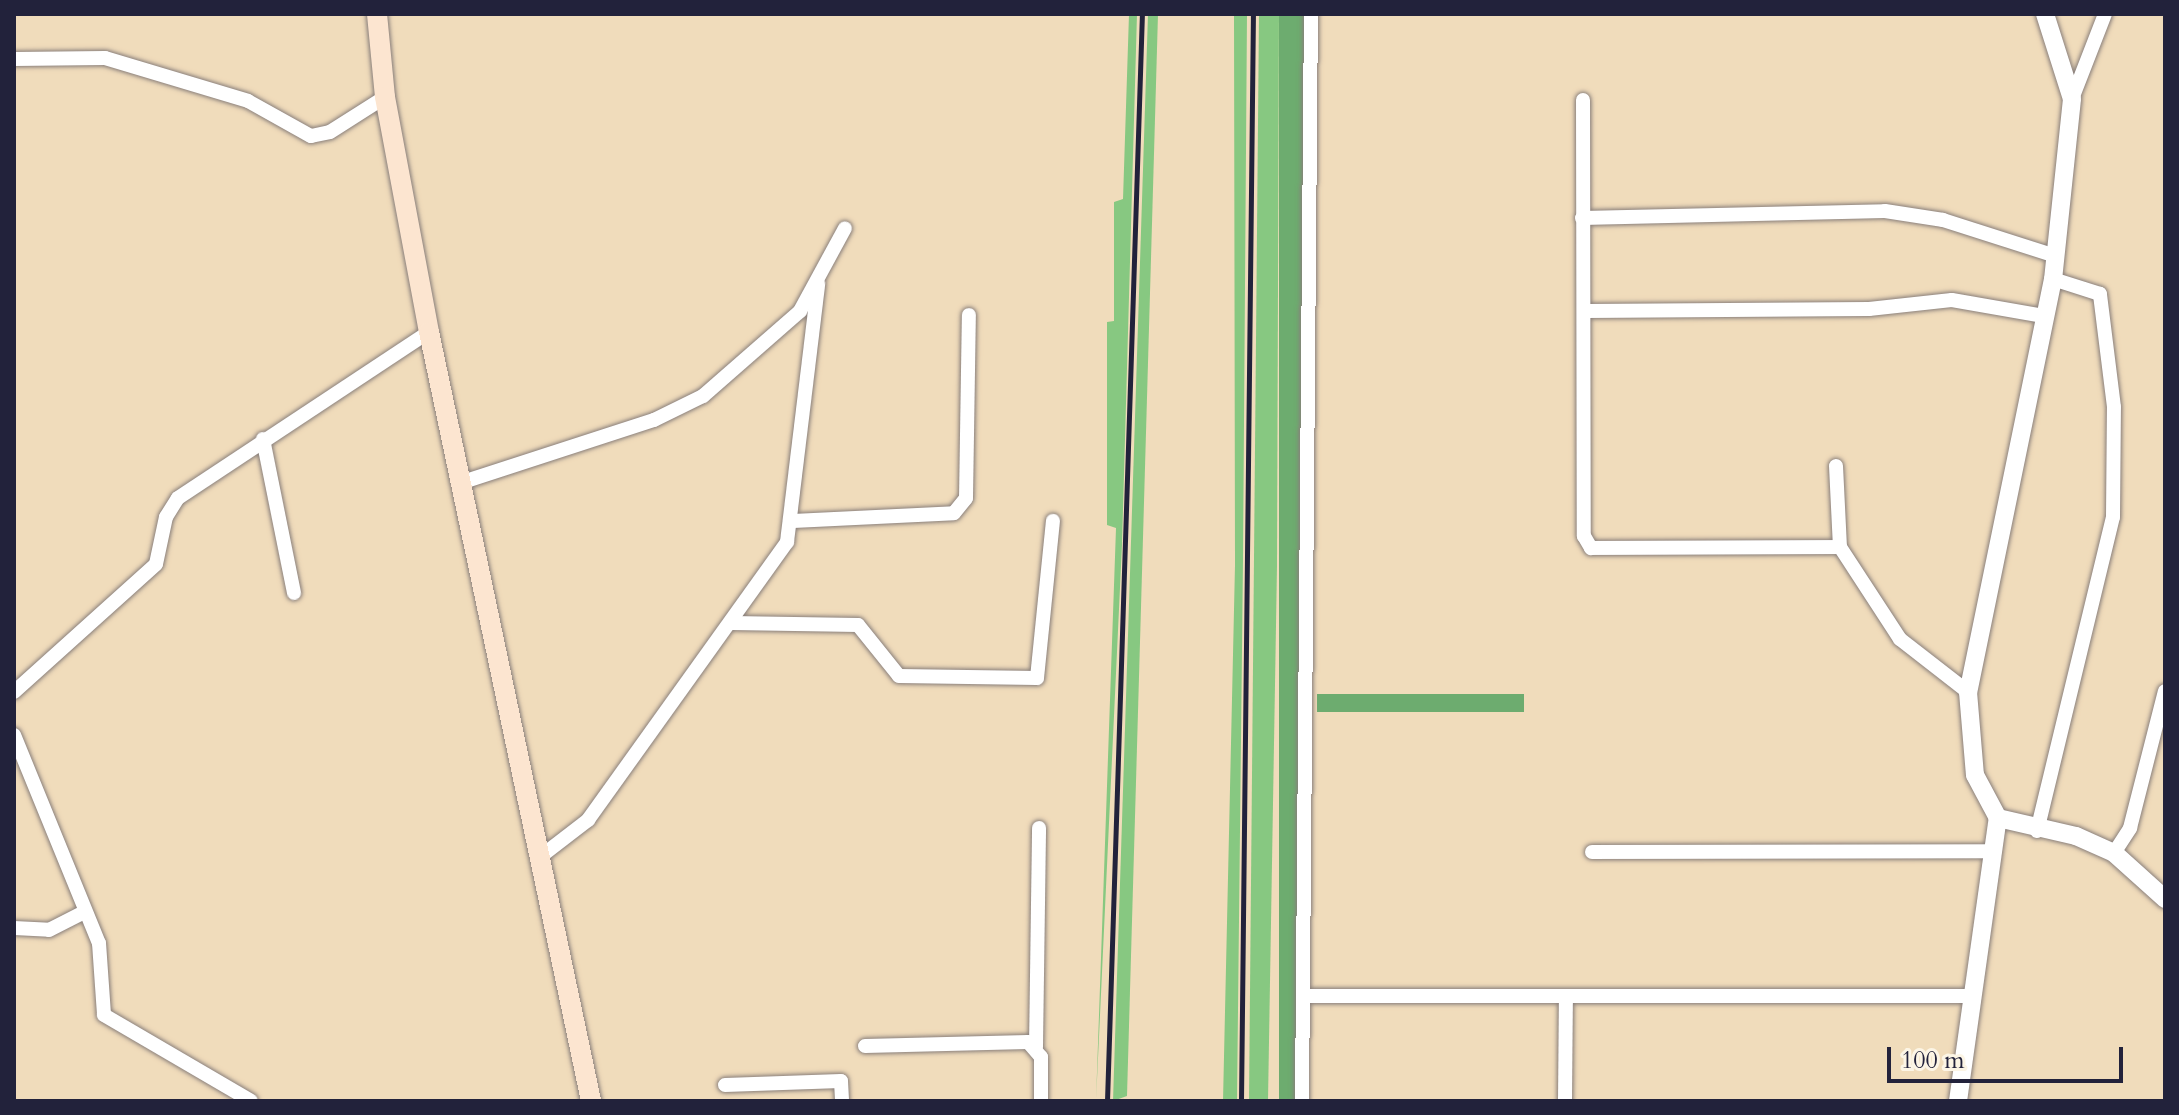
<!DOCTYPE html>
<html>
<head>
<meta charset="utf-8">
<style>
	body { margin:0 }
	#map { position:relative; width:2179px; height:1115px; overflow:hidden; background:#f0dcbb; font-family:Cardo,serif }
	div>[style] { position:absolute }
	.green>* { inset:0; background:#87c881 }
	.forest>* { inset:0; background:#6dac6f; transform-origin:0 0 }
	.roads { filter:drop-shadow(0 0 2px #897f7b) drop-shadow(0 0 2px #897f7b) }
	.minor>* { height:14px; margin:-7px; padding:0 7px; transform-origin:7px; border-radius:7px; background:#fff }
	.tertiary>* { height:18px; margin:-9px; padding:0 9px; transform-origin:9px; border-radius:9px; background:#fff }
	.secondary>* { height:20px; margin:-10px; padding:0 10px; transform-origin:10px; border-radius:10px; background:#fce5d0 }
	.rail>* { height:5px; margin:-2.5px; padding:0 2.5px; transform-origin:2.5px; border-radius:2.5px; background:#22223b }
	span { translate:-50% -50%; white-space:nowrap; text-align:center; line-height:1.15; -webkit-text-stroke:6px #fcf5e5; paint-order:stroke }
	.frame { position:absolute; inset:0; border:16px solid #22223b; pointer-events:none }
	.scale { position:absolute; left:1887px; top:1047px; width:236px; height:36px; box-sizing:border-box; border:4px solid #22223b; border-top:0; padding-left:10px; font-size:24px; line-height:28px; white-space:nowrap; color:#22223b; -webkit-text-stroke:6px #fcf5e5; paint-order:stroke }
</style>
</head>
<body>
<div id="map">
	<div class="green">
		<i style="clip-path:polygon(1129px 14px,1137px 14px,1122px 545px,1096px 1101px,1116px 528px,1107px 525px,1107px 322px,1114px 321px,1114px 202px,1123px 199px)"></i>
		<i style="clip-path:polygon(1148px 14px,1158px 14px,1127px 1096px,1113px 1101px)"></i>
		<i style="clip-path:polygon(1234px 14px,1247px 14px,1243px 560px,1237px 1101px,1223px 1101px,1235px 565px)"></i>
		<i style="clip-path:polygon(1259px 14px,1279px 14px,1277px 566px,1268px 1101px,1249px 1101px)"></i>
	</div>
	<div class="forest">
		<i style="left:1279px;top:14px;width:26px;height:1087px"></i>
		<i style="left:1524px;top:694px;width:18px;height:207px;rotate:90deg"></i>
	</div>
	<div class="roads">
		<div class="minor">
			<i style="left:14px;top:59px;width:91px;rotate:-0.6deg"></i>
			<i style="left:105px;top:58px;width:149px;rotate:16.7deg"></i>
			<i style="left:248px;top:101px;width:72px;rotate:29.1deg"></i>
			<i style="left:311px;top:136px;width:19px;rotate:-12deg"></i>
			<i style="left:330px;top:132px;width:65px;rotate:-32.5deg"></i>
			<i style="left:2072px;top:99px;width:91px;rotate:-68.8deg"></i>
			<i style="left:1583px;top:100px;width:436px;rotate:89.9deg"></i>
			<i style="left:1584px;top:536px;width:14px;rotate:60deg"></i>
			<i style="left:1591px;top:548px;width:249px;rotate:-0.2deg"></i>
			<i style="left:1582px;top:218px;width:303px;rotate:-1.3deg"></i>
			<i style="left:1885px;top:211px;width:59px;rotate:8.8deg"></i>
			<i style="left:1943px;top:220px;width:119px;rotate:17.7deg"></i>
			<i style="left:1586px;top:311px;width:283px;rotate:-0.4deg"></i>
			<i style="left:1869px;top:309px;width:83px;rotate:-6.2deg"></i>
			<i style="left:1952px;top:300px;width:93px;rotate:9.9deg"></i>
			<i style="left:263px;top:439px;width:157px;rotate:78.6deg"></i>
			<i style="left:1836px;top:466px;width:81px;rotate:87.2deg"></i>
			<i style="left:1840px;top:547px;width:110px;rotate:56.9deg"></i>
			<i style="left:1900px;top:639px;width:86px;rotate:37.9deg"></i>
			<i style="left:463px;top:482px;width:201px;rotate:-18deg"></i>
			<i style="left:654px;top:420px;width:55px;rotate:-26.1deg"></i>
			<i style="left:703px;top:396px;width:129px;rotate:-41.2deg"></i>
			<i style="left:800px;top:311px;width:94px;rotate:-61.5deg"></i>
			<i style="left:793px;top:521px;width:161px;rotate:-2.8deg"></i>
			<i style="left:954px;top:513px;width:19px;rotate:-51deg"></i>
			<i style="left:966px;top:498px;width:183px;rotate:-89.1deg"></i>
			<i style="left:731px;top:623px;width:127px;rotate:0.9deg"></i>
			<i style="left:858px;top:625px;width:65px;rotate:51.2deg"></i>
			<i style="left:899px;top:676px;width:138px;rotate:0.8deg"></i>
			<i style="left:1037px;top:678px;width:158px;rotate:-84.2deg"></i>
			<i style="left:14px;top:692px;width:191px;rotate:-42deg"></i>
			<i style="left:156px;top:564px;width:48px;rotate:-78deg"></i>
			<i style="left:166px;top:517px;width:22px;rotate:-58deg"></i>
			<i style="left:178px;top:498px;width:301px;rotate:-33.5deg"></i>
			<i style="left:14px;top:735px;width:225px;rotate:67.8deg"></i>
			<i style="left:99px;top:943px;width:72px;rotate:86deg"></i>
			<i style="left:104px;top:1015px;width:170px;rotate:30.3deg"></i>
			<i style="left:2037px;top:831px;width:323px;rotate:-76.4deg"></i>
			<i style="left:2113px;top:517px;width:110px;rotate:-89.5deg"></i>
			<i style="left:2114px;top:407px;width:114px;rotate:-97.1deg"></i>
			<i style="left:2100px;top:294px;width:49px;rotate:-162.3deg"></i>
			<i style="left:1592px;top:852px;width:401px;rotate:-0.1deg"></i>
			<i style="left:2114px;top:853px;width:30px;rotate:-57deg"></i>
			<i style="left:2130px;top:828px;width:141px;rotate:-75.7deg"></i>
			<i style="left:540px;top:857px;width:61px;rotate:-37.6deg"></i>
			<i style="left:588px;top:820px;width:342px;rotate:-54.4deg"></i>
			<i style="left:787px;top:542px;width:260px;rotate:-83.1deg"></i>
			<i style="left:14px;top:928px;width:35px;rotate:3deg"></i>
			<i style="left:49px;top:930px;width:38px;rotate:-27deg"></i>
			<i style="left:1303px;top:996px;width:664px"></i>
			<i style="left:865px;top:1046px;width:163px;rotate:-1.4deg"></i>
			<i style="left:1028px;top:1042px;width:20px;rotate:49deg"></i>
			<i style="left:1041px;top:1057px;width:44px;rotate:90deg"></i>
			<i style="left:1036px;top:1047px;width:219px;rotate:-89.2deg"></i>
			<i style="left:725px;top:1085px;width:116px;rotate:-2deg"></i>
			<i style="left:841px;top:1081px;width:20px;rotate:87deg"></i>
			<i style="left:1302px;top:1101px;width:1087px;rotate:-89.53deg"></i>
			<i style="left:1565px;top:1101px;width:105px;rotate:-89.5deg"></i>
		</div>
		<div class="tertiary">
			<i style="left:2045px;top:14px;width:89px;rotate:72.4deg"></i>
			<i style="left:2072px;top:99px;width:181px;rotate:96deg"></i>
			<i style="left:2053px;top:279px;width:422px;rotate:101.6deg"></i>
			<i style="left:1968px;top:692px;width:83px;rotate:85.2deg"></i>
			<i style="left:1975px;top:775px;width:49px;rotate:61.9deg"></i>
			<i style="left:1998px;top:818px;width:80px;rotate:13deg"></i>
			<i style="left:2076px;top:836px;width:42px;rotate:24.1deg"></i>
			<i style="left:2114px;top:853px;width:69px;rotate:42deg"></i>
			<i style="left:1958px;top:1101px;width:286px;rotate:-82deg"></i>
		</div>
		<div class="secondary">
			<i style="left:377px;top:14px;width:83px;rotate:84.5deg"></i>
			<i style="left:385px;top:97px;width:239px;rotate:79.4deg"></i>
			<i style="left:429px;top:332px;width:786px;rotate:78.1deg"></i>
		</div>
	</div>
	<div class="rail">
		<i style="left:1107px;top:1101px;width:1088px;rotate:-88.16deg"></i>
		<i style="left:1241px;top:1101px;width:1087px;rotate:-89.37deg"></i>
	</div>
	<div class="frame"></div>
	<div class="scale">100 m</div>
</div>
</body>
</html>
